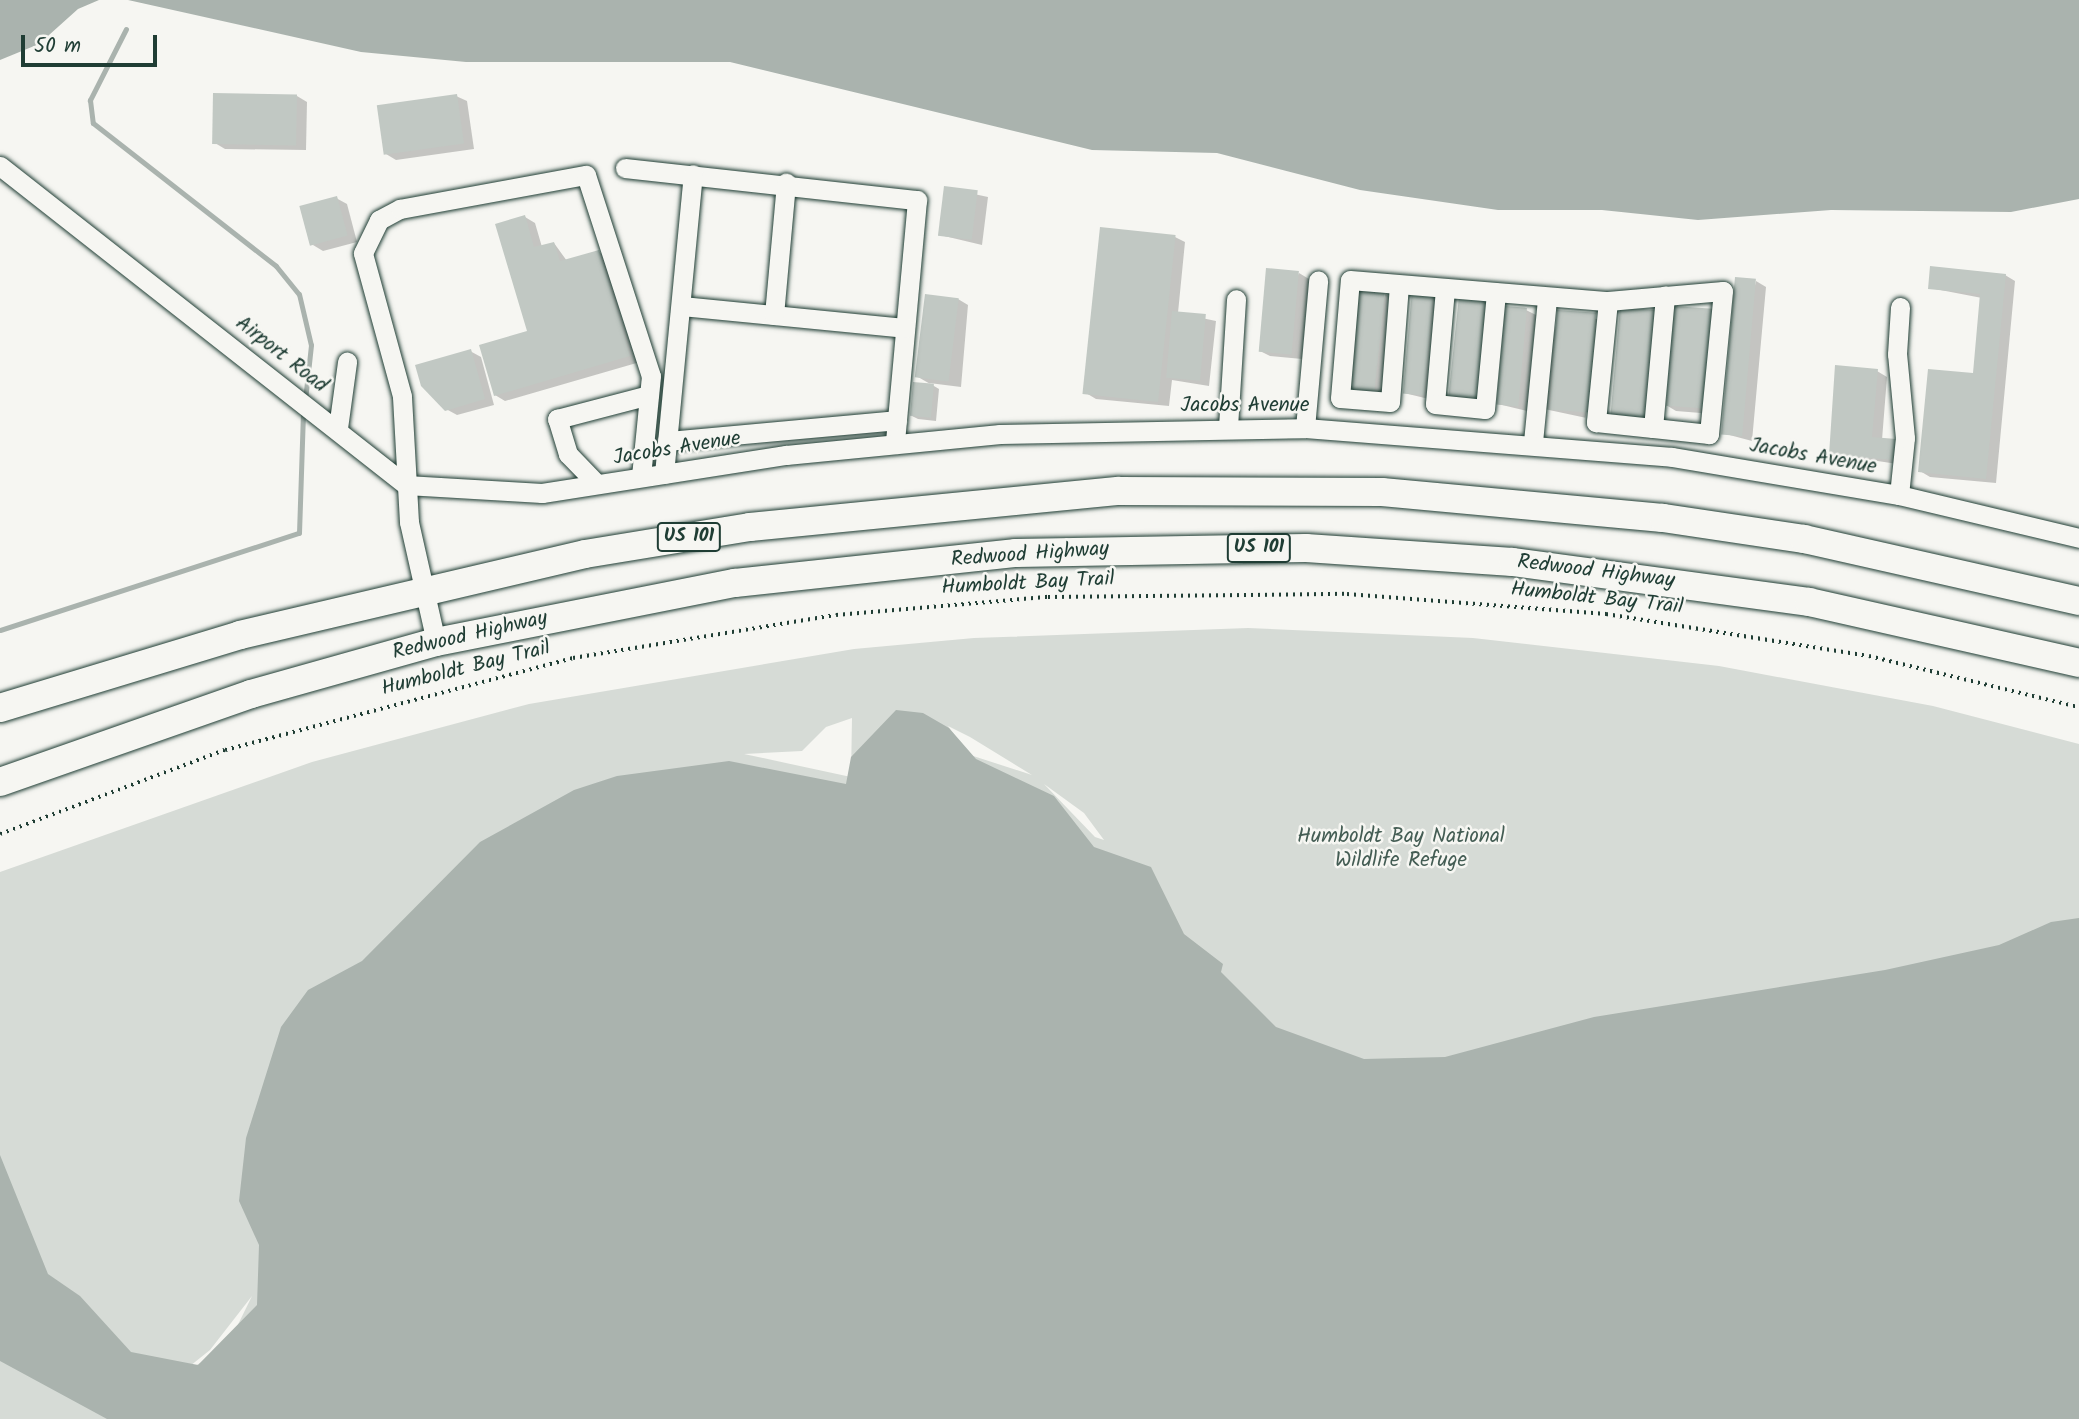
<!DOCTYPE html>
<html>
<head>
<meta charset="utf-8">
<style>
	body { margin:0 }
	#map { position:relative; width:2079px; height:1419px; overflow:hidden; background:#f6f6f2; font-family:Kalam,sans-serif }
	div>[style] { position:absolute }
	.green>* { inset:0; background:#d6dbd6 }
	.water>* { inset:0; background:#aab3ae }
	.shadow>* { inset:0; background:#0003; transform-origin:0 0 }
	.stream>* { height:5px; margin:-2.5px; padding:0 2.5px; transform-origin:2.5px; border-radius:2.5px; background:#aab3ae }
	.building>* { inset:0; background:#c1c8c3; transform-origin:0 0 }
	.path>* { height:3.5px; margin-top:-1.75px; transform-origin:0; background:repeating-linear-gradient(90deg,#1f3d34 0 2px,transparent 0 7px) }
	.roads { filter:drop-shadow(0 0 2px #1f3d34) drop-shadow(0 0 2px #1f3d34) }
	.minor>* { height:19px; margin:-9.5px; padding:0 9.5px; transform-origin:9.5px; border-radius:9.5px; background:#f6f6f2 }
	.highway>* { height:28px; margin:-14px; padding:0 14px; transform-origin:14px; border-radius:14px; background:#f6f6f2 }
	span { translate:-50% -50%; white-space:nowrap; text-align:center; line-height:1.15; -webkit-text-stroke:5px #f6f6f2; paint-order:stroke }
	.shield-label span { padding:2px 5px; background:#f6f6f2; border:2px solid; border-radius:5px; -webkit-text-stroke-width:0 }
	.shield-label { font-size:19px; color:#1f3d34; font-weight:700 }
	.street-label { font-size:21px; color:#1f3d34 }
	.park-label { font-size:21px; color:#445d54 }
	.scale { position:absolute; left:21px; top:35px; width:136px; height:32px; box-sizing:border-box; border:4px solid #1f3d34; border-top:0; padding-left:9px; font-size:21px; line-height:24px; white-space:nowrap; color:#1f3d34; -webkit-text-stroke:5px #f6f6f2; paint-order:stroke }
</style>
</head>
<body>
<div id="map">
	<div class="green">
		<i style="clip-path:polygon(evenodd,1248px 628px,1473px 638px,1719px 666px,1933px 706px,2079px 744px,2079px 1419px,0 1419px,0 872px,312px 762px,529px 704px,854px 649px,974px 638px,1248px 628px,852px 718px,851px 777px,744px 754px,802px 751px,826px 727px,852px 718px,1248px 628px,948px 726px,970px 737px,1032px 775px,967px 754px,948px 726px,1248px 628px,1044px 784px,1084px 813px,1104px 840px,1095px 837px,1044px 784px,1248px 628px,252px 1296px,226px 1349px,180px 1374px,210px 1350px,252px 1296px)"></i>
	</div>
	<div class="water">
		<i style="clip-path:polygon(0 0,99px 0,78px 9px,39px 44px,0 60px)"></i>
		<i style="clip-path:polygon(128px 0,2079px 0,2079px 199px,2011px 212px,1831px 210px,1698px 220px,1602px 210px,1498px 210px,1360px 190px,1217px 153px,1092px 150px,730px 62px,466px 62px,361px 52px)"></i>
		<i style="clip-path:polygon(896px 710px,923px 713px,949px 728px,976px 759px,1054px 796px,1094px 847px,1151px 867px,1184px 934px,1223px 964px,1221px 972px,1276px 1027px,1364px 1059px,1445px 1057px,1594px 1017px,1885px 970px,1999px 945px,2051px 922px,2079px 918px,2079px 1419px,107px 1419px,0 1361px,0 1155px,48px 1274px,80px 1296px,131px 1352px,198px 1365px,257px 1305px,259px 1245px,239px 1201px,246px 1138px,281px 1027px,308px 990px,362px 961px,480px 842px,574px 790px,617px 776px,729px 761px,846px 784px,851px 757px)"></i>
	</div>
	<div class="shadow">
		<i style="clip-path:polygon(297px 96px,307px 102px,306px 150px,225px 149px,215px 143px)"></i>
		<i style="clip-path:polygon(456px 96px,467px 101px,474px 149px,396px 160px,386px 154px)"></i>
		<i style="clip-path:polygon(946px 188px,988px 197px,982px 245px,940px 235px)"></i>
		<i style="clip-path:polygon(336px 198px,347px 204px,357px 242px,323px 251px,313px 245px)"></i>
		<i style="clip-path:polygon(525px 217px,535px 223px,542px 247px,554px 243px,567px 261px,599px 252px,609px 258px,640px 362px,505px 401px,495px 395px,529px 332px)"></i>
		<i style="clip-path:polygon(1175px 237px,1185px 242px,1178px 313px,1216px 321px,1209px 386px,1172px 380px,1169px 406px,1096px 399px,1086px 393px)"></i>
		<i style="clip-path:polygon(1299px 273px,1309px 279px,1302px 359px,1270px 356px,1260px 351px)"></i>
		<i style="clip-path:polygon(2005px 275px,2015px 281px,1996px 483px,1930px 477px,1920px 471px,1974px 375px,1982px 298px,1930px 288px)"></i>
		<i style="clip-path:polygon(1756px 281px,1766px 287px,1752px 441px,1722px 433px)"></i>
		<i style="clip-path:polygon(1433px 293px,1443px 299px,1433px 400px,1404px 393px)"></i>
		<i style="clip-path:polygon(1385px 294px,1395px 300px,1386px 397px,1359px 395px)"></i>
		<i style="clip-path:polygon(958px 299px,968px 305px,961px 387px,929px 383px,939px 389px,936px 421px,918px 419px,912px 416px,932px 385px,918px 377px)"></i>
		<i style="clip-path:polygon(1526px 310px,1536px 315px,1527px 411px,1498px 404px)"></i>
		<i style="left:1559px;top:311px;width:48px;height:99px;rotate:12deg"></i>
		<i style="clip-path:polygon(1712px 311px,1713px 414px,1676px 411px,1666px 405px)"></i>
		<i style="clip-path:polygon(470px 351px,481px 357px,494px 405px,457px 415px,446px 409px)"></i>
		<i style="clip-path:polygon(1877px 371px,1887px 377px,1882px 440px,1904px 465px,1831px 454px)"></i>
	</div>
	<div class="stream">
		<i style="left:126px;top:29px;width:80px;rotate:116.9deg"></i>
		<i style="left:90px;top:100px;width:23px;rotate:83deg"></i>
		<i style="left:93px;top:123px;width:232px;rotate:38deg"></i>
		<i style="left:276px;top:266px;width:36px;rotate:51deg"></i>
		<i style="left:299px;top:294px;width:52px;rotate:76.8deg"></i>
		<i style="left:311px;top:345px;width:55px;rotate:96.2deg"></i>
		<i style="left:0;top:630px;width:314px;rotate:-18deg"></i>
		<i style="left:299px;top:533px;width:123px;rotate:-88.1deg"></i>
	</div>
	<div class="building">
		<i style="left:213px;top:93px;width:84px;height:51px;rotate:1deg"></i>
		<i style="left:457px;top:94px;width:50px;height:81px;rotate:82deg"></i>
		<i style="left:944px;top:186px;width:34px;height:50px;rotate:7deg"></i>
		<i style="left:337px;top:196px;width:41px;height:39px;rotate:75deg"></i>
		<i style="clip-path:polygon(525px 215px,534px 247px,554px 242px,560px 261px,599px 250px,630px 356px,494px 396px,479px 345px,527px 331px,495px 224px)"></i>
		<i style="left:1100px;top:227px;width:76px;height:168px;rotate:6deg"></i>
		<i style="clip-path:polygon(1930px 266px,2006px 274px,1986px 479px,1918px 472px,1928px 369px,1973px 373px,1980px 294px,1928px 289px)"></i>
		<i style="left:1266px;top:268px;width:33px;height:84px;rotate:5deg"></i>
		<i style="left:1735px;top:277px;width:21px;height:158px;rotate:5deg"></i>
		<i style="left:1356px;top:289px;width:29px;height:101px;rotate:6deg"></i>
		<i style="left:1412px;top:290px;width:21px;height:104px;rotate:5deg"></i>
		<i style="left:925px;top:294px;width:34px;height:84px;rotate:7deg"></i>
		<i style="left:1459px;top:296px;width:29px;height:101px;rotate:6deg"></i>
		<i style="left:1505px;top:306px;width:22px;height:99px;rotate:5deg"></i>
		<i style="left:1673px;top:306px;width:40px;height:100px;rotate:4deg"></i>
		<i style="left:1620px;top:307px;width:35px;height:110px;rotate:5deg"></i>
		<i style="left:1557px;top:310px;width:39px;height:100px;rotate:4deg"></i>
		<i style="left:1172px;top:311px;width:34px;height:67px;rotate:5deg"></i>
		<i style="clip-path:polygon(471px 349px,485px 399px,445px 411px,421px 386px,415px 365px)"></i>
		<i style="clip-path:polygon(1835px 365px,1878px 369px,1872px 437px,1896px 439px,1894px 460px,1829px 455px)"></i>
		<i style="left:913px;top:382px;width:21px;height:34px;rotate:5deg"></i>
	</div>
	<div class="path">
		<i style="left:0;top:834px;width:240px;rotate:-20.5deg"></i>
		<i style="left:225px;top:750px;width:360px;rotate:-14.8deg"></i>
		<i style="left:573px;top:658px;width:266px;rotate:-9.3deg"></i>
		<i style="left:836px;top:615px;width:213px;rotate:-4.9deg"></i>
		<i style="left:1048px;top:597px;width:299px;rotate:-0.6deg"></i>
		<i style="left:1347px;top:594px;width:260px;rotate:4.4deg"></i>
		<i style="left:1606px;top:614px;width:266px;rotate:9.1deg"></i>
		<i style="left:1869px;top:656px;width:216px;rotate:13.7deg"></i>
	</div>
	<div class="roads">
		<div class="minor">
			<i style="left:0;top:166px;width:516px;rotate:38.16deg"></i>
			<i style="left:625px;top:168px;width:294px;rotate:6.3deg"></i>
			<i style="left:917px;top:200px;width:245px;rotate:95.2deg"></i>
			<i style="left:1399px;top:285px;width:117px;rotate:94.4deg"></i>
			<i style="left:1390px;top:402px;width:50px;rotate:-175.4deg"></i>
			<i style="left:1340px;top:398px;width:118px;rotate:-85.2deg"></i>
			<i style="left:1350px;top:280px;width:259px;rotate:4.7deg"></i>
			<i style="left:1608px;top:301px;width:57px;rotate:-5deg"></i>
			<i style="left:1665px;top:296px;width:58px;rotate:-4.9deg"></i>
			<i style="left:1723px;top:291px;width:144px;rotate:95.6deg"></i>
			<i style="left:1709px;top:434px;width:56px;rotate:-173.9deg"></i>
			<i style="left:1653px;top:428px;width:133px;rotate:-84.8deg"></i>
			<i style="left:1445px;top:289px;width:115px;rotate:95deg"></i>
			<i style="left:1435px;top:404px;width:50px;rotate:5.7deg"></i>
			<i style="left:1485px;top:409px;width:117px;rotate:-84.6deg"></i>
			<i style="left:1608px;top:301px;width:122px;rotate:95.7deg"></i>
			<i style="left:1596px;top:422px;width:57px;rotate:6deg"></i>
			<i style="left:681px;top:306px;width:225px;rotate:5.6deg"></i>
			<i style="left:774px;top:315px;width:133px;rotate:-84.8deg"></i>
			<i style="left:1228px;top:427px;width:128px;rotate:-86.4deg"></i>
			<i style="left:338px;top:428px;width:67px;rotate:-82.2deg"></i>
			<i style="left:1305px;top:428px;width:148px;rotate:-84.9deg"></i>
			<i style="left:667px;top:441px;width:231px;rotate:-5.2deg"></i>
			<i style="left:1533px;top:442px;width:145px;rotate:-84.4deg"></i>
			<i style="left:664px;top:474px;width:301px;rotate:-84.5deg"></i>
			<i style="left:597px;top:484px;width:42px;rotate:-134deg"></i>
			<i style="left:568px;top:454px;width:37px;rotate:-107deg"></i>
			<i style="left:557px;top:419px;width:95px;rotate:-14.6deg"></i>
			<i style="left:406px;top:485px;width:136px;rotate:3.4deg"></i>
			<i style="left:542px;top:493px;width:247px;rotate:-8.9deg"></i>
			<i style="left:786px;top:455px;width:215px;rotate:-5.6deg"></i>
			<i style="left:1000px;top:434px;width:305px;rotate:-1.1deg"></i>
			<i style="left:1305px;top:428px;width:368px;rotate:4.5deg"></i>
			<i style="left:1672px;top:457px;width:230px;rotate:9.5deg"></i>
			<i style="left:1899px;top:495px;width:185px;rotate:13.4deg"></i>
			<i style="left:1899px;top:495px;width:57px;rotate:-84deg"></i>
			<i style="left:1905px;top:438px;width:84px;rotate:-95.4deg"></i>
			<i style="left:1897px;top:354px;width:47px;rotate:-86.3deg"></i>
			<i style="left:436px;top:642px;width:123px;rotate:-102.7deg"></i>
			<i style="left:409px;top:522px;width:126px;rotate:-93.2deg"></i>
			<i style="left:402px;top:396px;width:148px;rotate:-105.3deg"></i>
			<i style="left:363px;top:253px;width:37px;rotate:-64deg"></i>
			<i style="left:379px;top:220px;width:24px;rotate:-28deg"></i>
			<i style="left:400px;top:209px;width:189px;rotate:-10.4deg"></i>
			<i style="left:586px;top:175px;width:211px;rotate:72.1deg"></i>
			<i style="left:651px;top:376px;width:101px;rotate:95.7deg"></i>
		</div>
		<div class="highway">
			<i style="left:0;top:708px;width:251px;rotate:-16.9deg"></i>
			<i style="left:240px;top:635px;width:354px;rotate:-13.2deg"></i>
			<i style="left:585px;top:554px;width:167px;rotate:-9.3deg"></i>
			<i style="left:750px;top:527px;width:371px;rotate:-5.6deg"></i>
			<i style="left:1119px;top:491px;width:263px;rotate:0.2deg"></i>
			<i style="left:1382px;top:492px;width:282px;rotate:5.3deg"></i>
			<i style="left:1663px;top:518px;width:143px;rotate:8.5deg"></i>
			<i style="left:1804px;top:539px;width:282px;rotate:12.7deg"></i>
			<i style="left:0;top:782px;width:266px;rotate:-19.3deg"></i>
			<i style="left:251px;top:694px;width:192px;rotate:-15.7deg"></i>
			<i style="left:436px;top:642px;width:305px;rotate:-11.2deg"></i>
			<i style="left:735px;top:583px;width:283px;rotate:-6.1deg"></i>
			<i style="left:1016px;top:553px;width:290px;rotate:-1deg"></i>
			<i style="left:1306px;top:548px;width:207px;rotate:3.9deg"></i>
			<i style="left:1513px;top:562px;width:299px;rotate:7.7deg"></i>
			<i style="left:1809px;top:602px;width:277px;rotate:12.7deg"></i>
		</div>
	</div>
	<div class="shield-label">
		<span style="left:689px;top:537px">US 101</span>
		<span style="left:1259px;top:548px">US 101</span>
	</div>
	<div class="street-label">
		<span style="left:281px;top:355px;rotate:38deg">Airport Road</span>
		<span style="left:1245px;top:406px">Jacobs Avenue</span>
		<span style="left:677px;top:449px;rotate:-9deg">Jacobs Avenue</span>
		<span style="left:1813px;top:457px;rotate:10deg">Jacobs Avenue</span>
		<span style="left:1030px;top:555px;rotate:-4deg">Redwood Highway</span>
		<span style="left:1596px;top:572px;rotate:7deg">Redwood Highway</span>
		<span style="left:1028px;top:584px;rotate:-3deg">Humboldt Bay Trail</span>
		<span style="left:1597px;top:599px;rotate:6deg">Humboldt Bay Trail</span>
		<span style="left:470px;top:636px;rotate:-13deg">Redwood Highway</span>
		<span style="left:466px;top:669px;rotate:-14deg">Humboldt Bay Trail</span>
	</div>
	<div class="park-label">
		<span style="left:1401px;top:849px">Humboldt Bay National<br>Wildlife Refuge</span>
	</div>
	<div class="scale">50 m</div>
</div>
</body>
</html>
